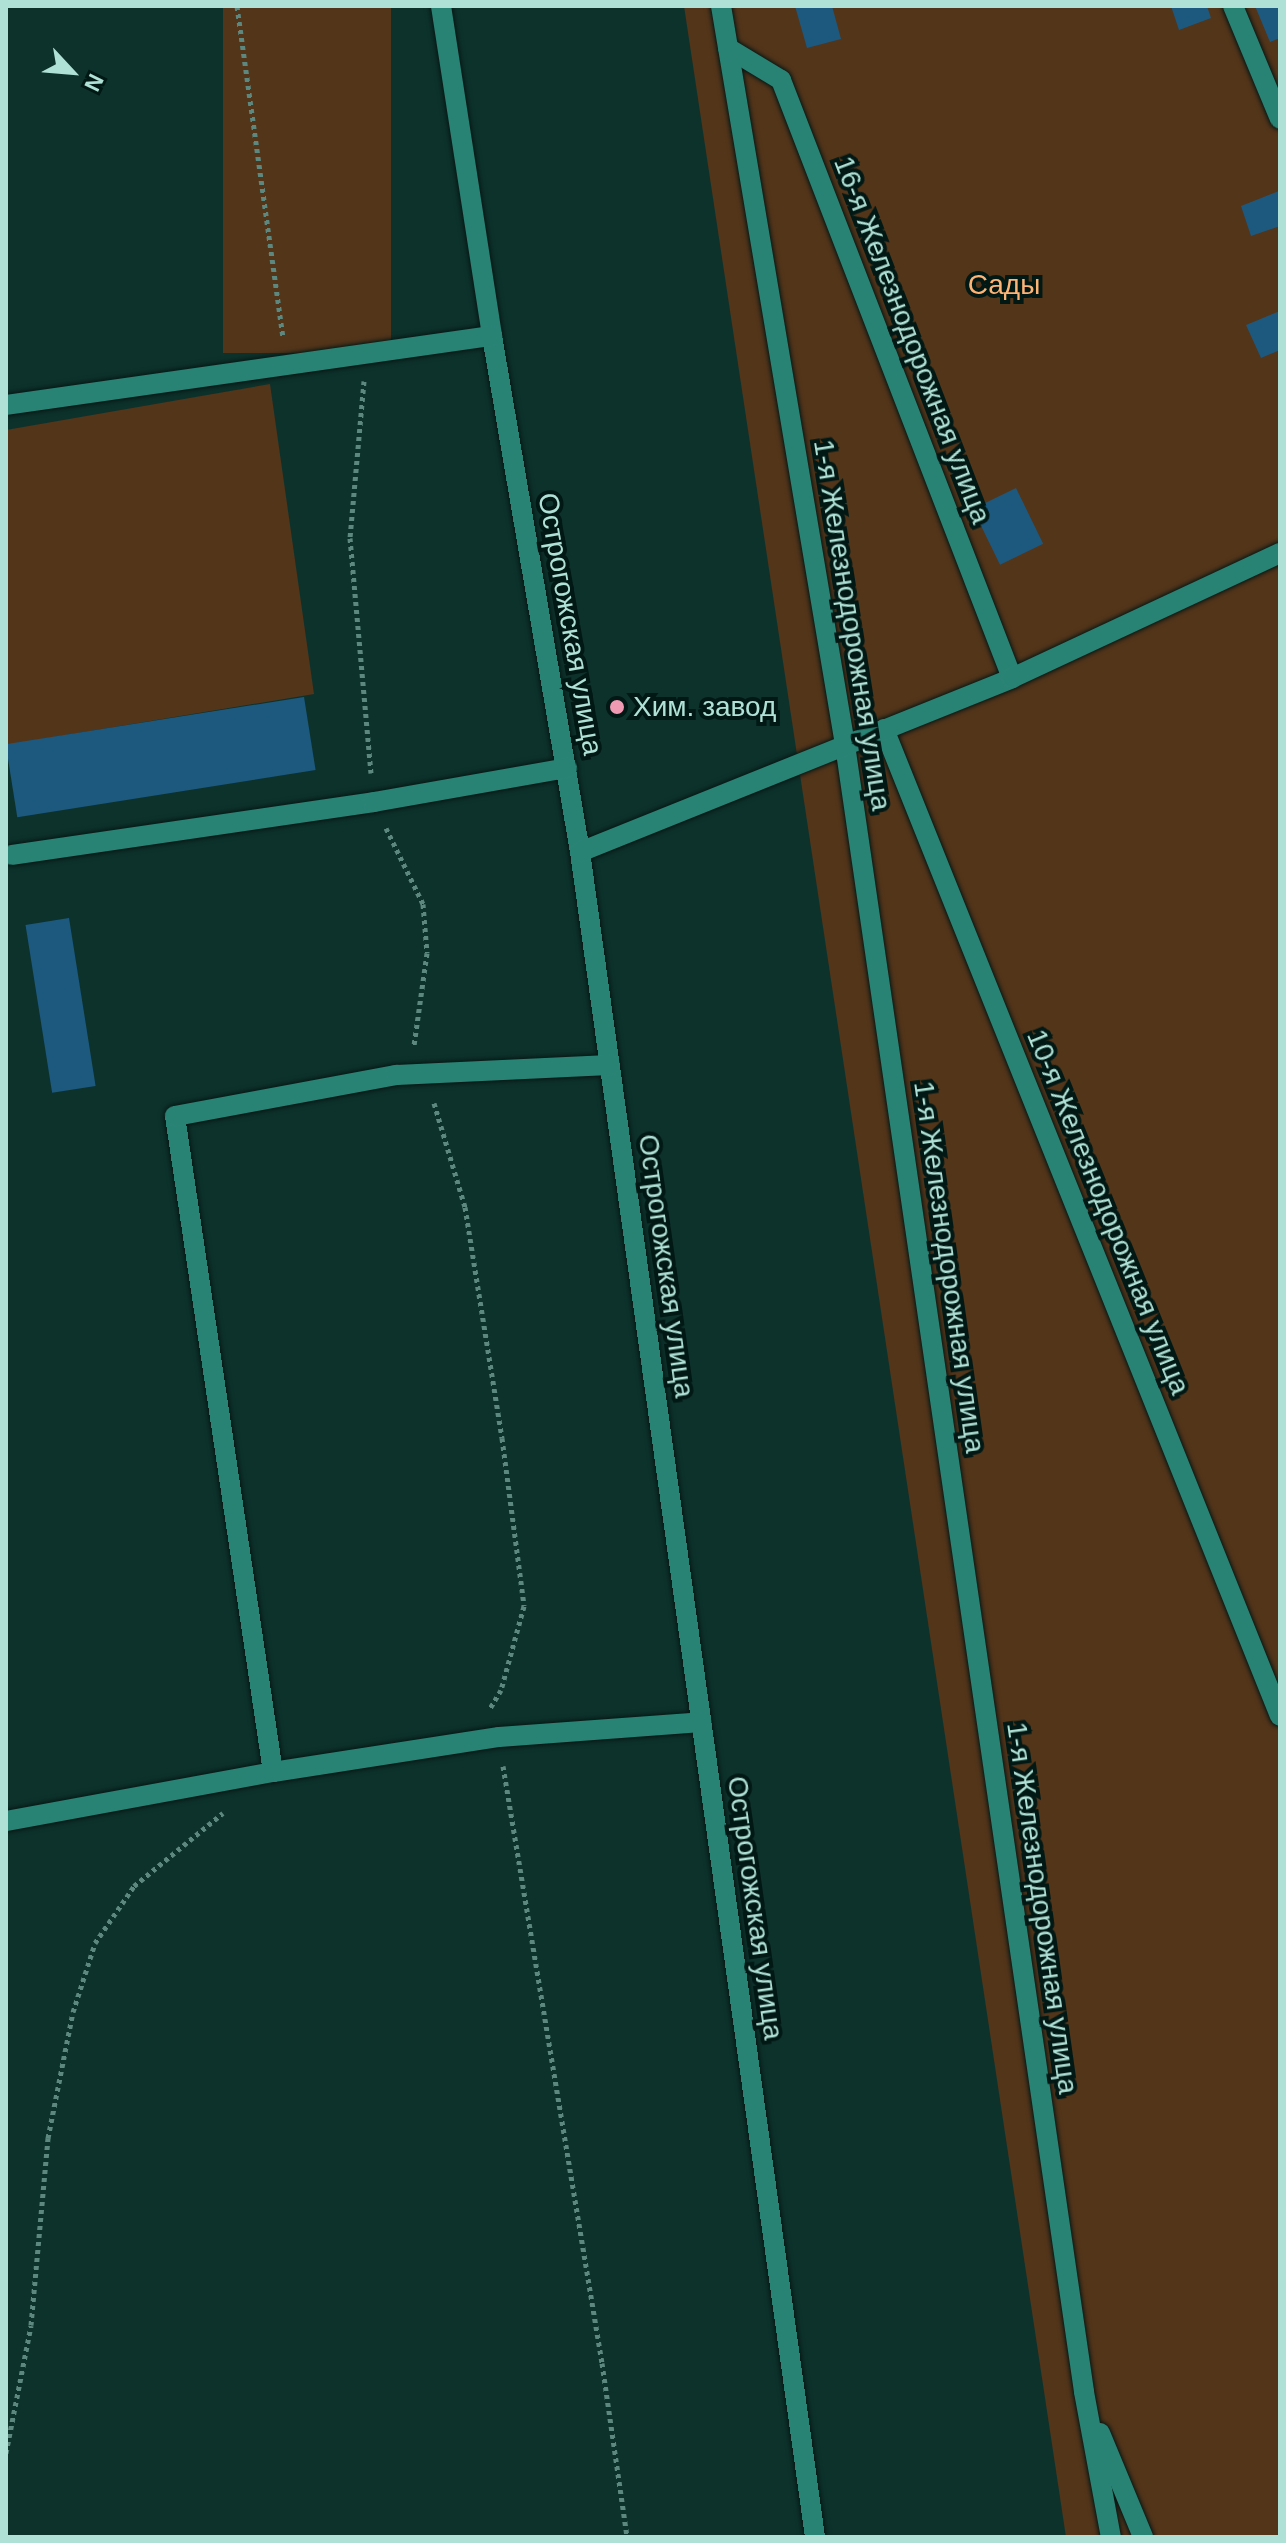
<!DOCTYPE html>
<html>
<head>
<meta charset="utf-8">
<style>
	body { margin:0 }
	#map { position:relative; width:1286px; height:2543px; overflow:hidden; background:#0d322c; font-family:Helvetica,sans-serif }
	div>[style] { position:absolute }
	.green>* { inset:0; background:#53351a; transform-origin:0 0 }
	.building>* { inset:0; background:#1d597f; transform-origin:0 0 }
	.path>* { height:5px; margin-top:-2.5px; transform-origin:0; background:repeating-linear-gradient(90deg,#5d8880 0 4px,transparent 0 8px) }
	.roads { filter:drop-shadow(0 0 2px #081714) drop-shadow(0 0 2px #081714) }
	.minor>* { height:20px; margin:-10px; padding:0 10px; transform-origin:10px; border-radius:10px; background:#298375 }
	.dots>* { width:22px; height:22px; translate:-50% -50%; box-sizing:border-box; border:4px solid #011814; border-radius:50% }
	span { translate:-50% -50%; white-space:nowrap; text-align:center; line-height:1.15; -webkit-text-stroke:8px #011814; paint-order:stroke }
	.park-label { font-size:28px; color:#feb475 }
	.street-label { font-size:28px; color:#afe1d6 }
	.poi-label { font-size:28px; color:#afe1d6 }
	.left { translate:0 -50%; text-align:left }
	.frame { position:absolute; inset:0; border:8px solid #afe1d6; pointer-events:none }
	.north { position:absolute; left:32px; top:32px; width:80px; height:80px; -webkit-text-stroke:6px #011814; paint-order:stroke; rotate:116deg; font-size:22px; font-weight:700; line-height:32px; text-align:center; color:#afe1d6 }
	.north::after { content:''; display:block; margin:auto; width:28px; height:36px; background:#afe1d6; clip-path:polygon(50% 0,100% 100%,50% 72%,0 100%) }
</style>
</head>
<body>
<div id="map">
	<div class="green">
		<i style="left:223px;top:6px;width:168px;height:347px"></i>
		<i style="clip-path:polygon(684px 6px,1280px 6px,1280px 2537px,1066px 2537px)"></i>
		<i style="clip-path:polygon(270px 384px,314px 694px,6px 745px,6px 430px)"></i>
	</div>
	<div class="building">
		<i style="clip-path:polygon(795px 6px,832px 6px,841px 39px,807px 48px)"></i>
		<i style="clip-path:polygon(1171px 6px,1207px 6px,1211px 18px,1179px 30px)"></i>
		<i style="clip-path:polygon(1255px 6px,1280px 6px,1280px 38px,1270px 42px)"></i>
		<i style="clip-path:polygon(1279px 191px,1280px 226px,1251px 236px,1241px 206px)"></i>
		<i style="clip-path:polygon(1280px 311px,1280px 350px,1261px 358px,1246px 325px)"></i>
		<i style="left:1016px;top:488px;width:62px;height:48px;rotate:64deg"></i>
		<i style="left:304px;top:697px;width:74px;height:302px;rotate:81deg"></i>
		<i style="left:69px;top:918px;width:170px;height:44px;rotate:81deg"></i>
	</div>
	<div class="path">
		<i style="left:237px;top:6px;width:335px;rotate:82.1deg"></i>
		<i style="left:364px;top:381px;width:158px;rotate:95.1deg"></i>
		<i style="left:350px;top:538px;width:236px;rotate:84.9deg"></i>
		<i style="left:386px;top:828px;width:85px;rotate:64deg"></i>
		<i style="left:423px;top:904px;width:49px;rotate:85.3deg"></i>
		<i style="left:427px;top:953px;width:93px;rotate:98deg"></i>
		<i style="left:434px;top:1103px;width:109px;rotate:73.4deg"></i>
		<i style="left:465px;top:1207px;width:234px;rotate:80.9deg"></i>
		<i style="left:502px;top:1438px;width:169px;rotate:82.5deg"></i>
		<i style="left:524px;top:1606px;width:87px;rotate:105.3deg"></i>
		<i style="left:501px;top:1690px;width:23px;rotate:121deg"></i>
		<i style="left:503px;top:1766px;width:605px;rotate:80.58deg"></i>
		<i style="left:602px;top:2363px;width:176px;rotate:81.8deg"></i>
		<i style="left:6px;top:2453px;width:130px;rotate:-78.9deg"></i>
		<i style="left:31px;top:2325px;width:188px;rotate:-84.8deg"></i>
		<i style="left:48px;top:2138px;width:128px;rotate:-78.8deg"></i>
		<i style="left:73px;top:2012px;width:72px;rotate:-72.3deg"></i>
		<i style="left:95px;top:1943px;width:69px;rotate:-55.6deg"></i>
		<i style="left:134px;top:1886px;width:115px;rotate:-39.4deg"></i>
	</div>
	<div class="roads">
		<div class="minor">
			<i style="left:441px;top:6px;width:334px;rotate:81.2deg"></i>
			<i style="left:492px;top:336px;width:523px;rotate:80.32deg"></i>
			<i style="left:580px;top:852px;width:1701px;rotate:82.06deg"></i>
			<i style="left:721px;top:6px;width:749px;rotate:80.47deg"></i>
			<i style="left:845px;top:745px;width:1664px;rotate:81.74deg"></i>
			<i style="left:1084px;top:2392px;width:147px;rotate:79.5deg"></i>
			<i style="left:1233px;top:6px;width:122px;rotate:67.4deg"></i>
			<i style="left:728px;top:48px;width:62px;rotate:31.1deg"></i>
			<i style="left:781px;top:80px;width:641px;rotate:68.88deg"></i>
			<i style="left:6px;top:405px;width:491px;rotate:-8.1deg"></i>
			<i style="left:884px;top:729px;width:1063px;rotate:68.14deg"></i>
			<i style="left:580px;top:852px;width:466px;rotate:-21.9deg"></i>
			<i style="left:1012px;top:678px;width:296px;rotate:-25deg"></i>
			<i style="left:12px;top:855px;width:366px;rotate:-8.3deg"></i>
			<i style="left:374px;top:802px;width:196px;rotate:-10deg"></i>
			<i style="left:273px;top:1772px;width:663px;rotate:-98.5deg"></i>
			<i style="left:175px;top:1116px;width:225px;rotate:-10.5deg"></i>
			<i style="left:396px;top:1075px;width:214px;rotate:-2.7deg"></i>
			<i style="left:6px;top:1821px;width:271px;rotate:-10.4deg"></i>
			<i style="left:273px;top:1772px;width:229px;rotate:-8.8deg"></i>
			<i style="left:499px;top:1737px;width:203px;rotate:-4.2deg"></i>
			<i style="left:1100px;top:2433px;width:113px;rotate:67.5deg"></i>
		</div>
	</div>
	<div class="dots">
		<i style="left:617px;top:707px;background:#f19ab4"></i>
	</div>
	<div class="park-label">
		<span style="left:1004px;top:285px">Сады</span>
	</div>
	<div class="street-label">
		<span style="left:912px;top:340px;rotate:69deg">16-я Железнодорожная улица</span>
		<span style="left:570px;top:624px;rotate:80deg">Острогожская улица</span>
		<span style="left:852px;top:625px;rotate:81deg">1-я Железнодорожная улица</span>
		<span style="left:1108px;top:1212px;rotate:68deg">10-я Железнодорожная улица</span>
		<span style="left:666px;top:1266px;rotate:82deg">Острогожская улица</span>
		<span style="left:949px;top:1267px;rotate:82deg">1-я Железнодорожная улица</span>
		<span style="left:755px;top:1908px;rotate:82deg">Острогожская улица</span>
		<span style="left:1042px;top:1908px;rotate:82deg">1-я Железнодорожная улица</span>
	</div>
	<div class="poi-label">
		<span class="left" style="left:633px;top:707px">Хим. завод</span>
	</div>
	<div class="frame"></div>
	<div class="north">N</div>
</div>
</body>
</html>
